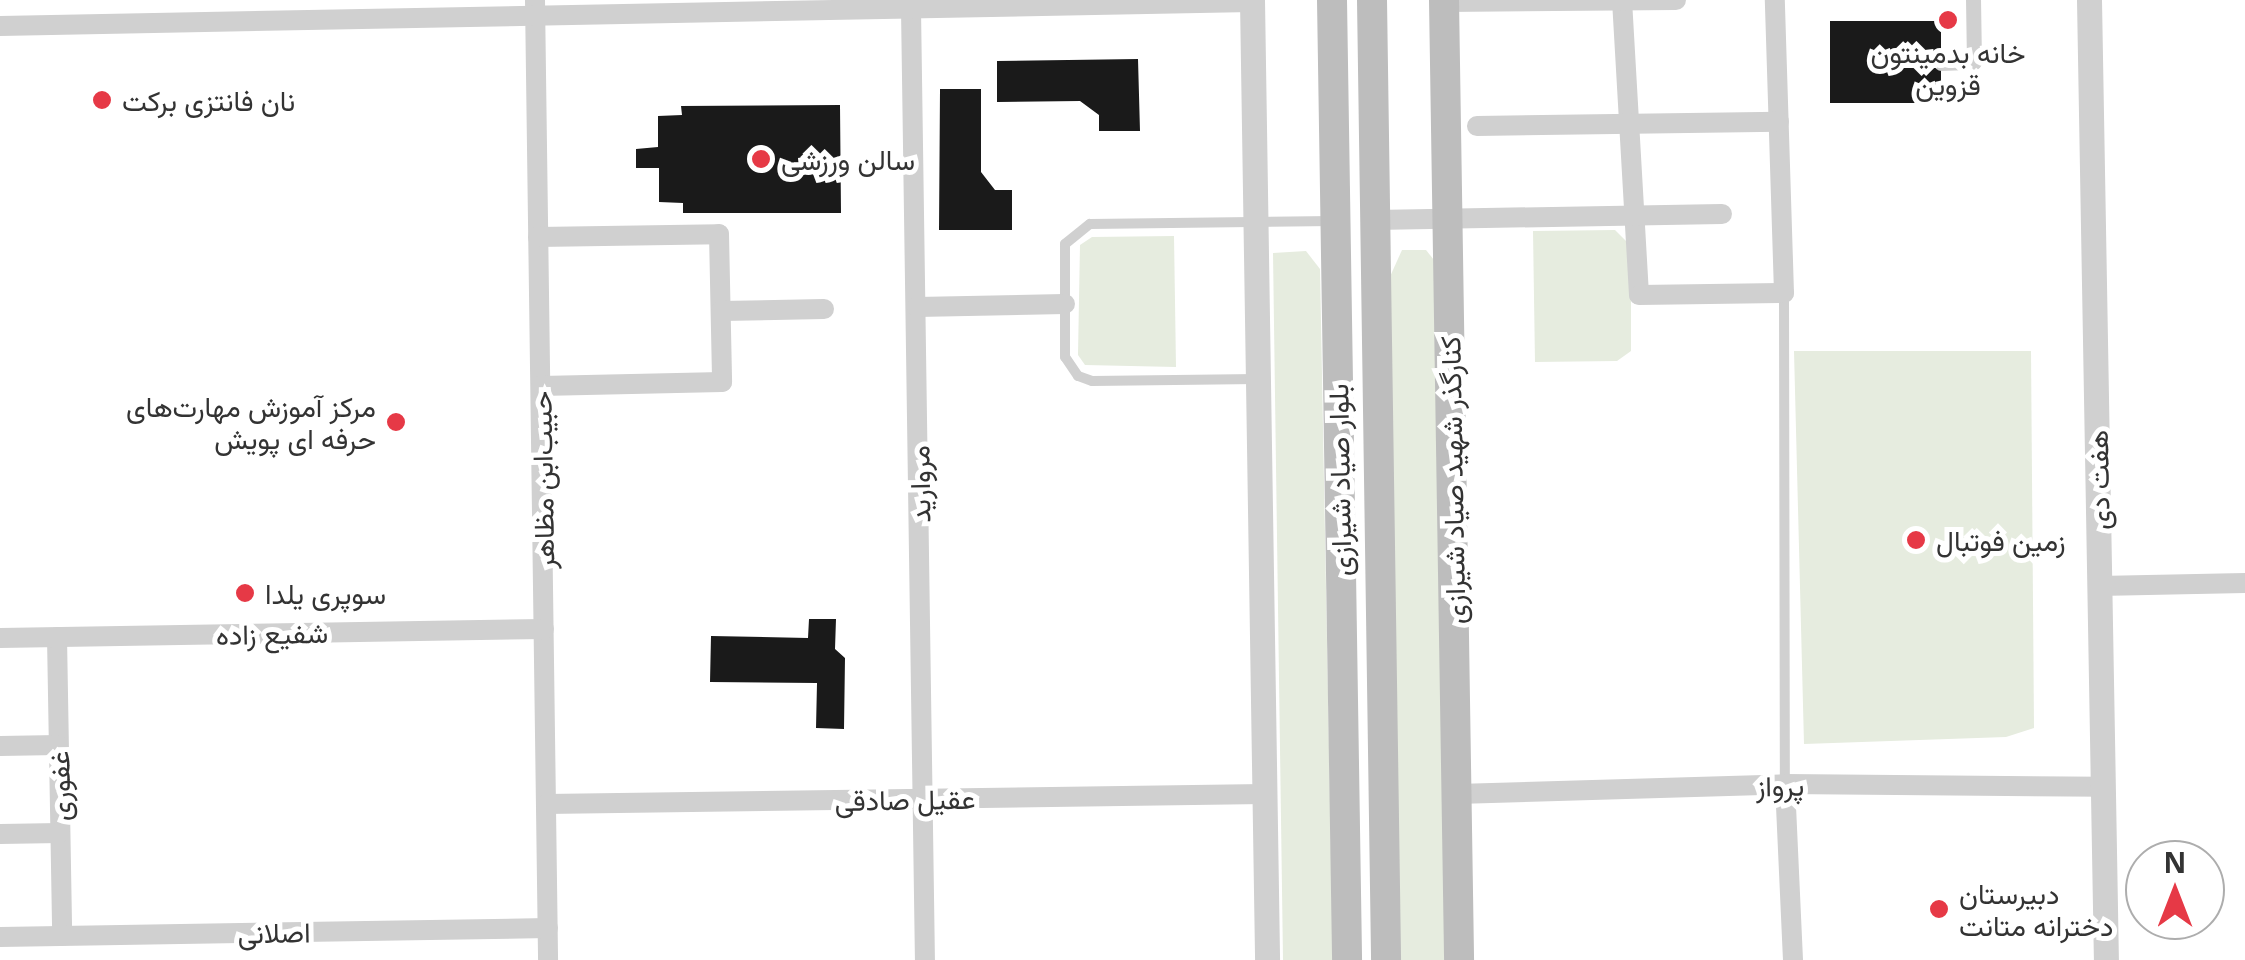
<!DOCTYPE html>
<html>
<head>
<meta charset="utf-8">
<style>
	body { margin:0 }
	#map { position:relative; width:2245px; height:960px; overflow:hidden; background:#fff; font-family:"Open Sans",Vazirmatn,sans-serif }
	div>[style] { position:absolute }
	.green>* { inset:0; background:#e6ecdf }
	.building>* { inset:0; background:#1a1a1a; transform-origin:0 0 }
	.service>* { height:10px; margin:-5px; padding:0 5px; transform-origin:5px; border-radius:5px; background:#d0d0d0 }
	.pedestrian>* { height:15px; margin:-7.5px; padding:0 7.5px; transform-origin:7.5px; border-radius:7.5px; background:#d0d0d0 }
	.minor>* { height:20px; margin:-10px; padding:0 10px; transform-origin:10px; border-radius:10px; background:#d0d0d0 }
	.tertiary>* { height:25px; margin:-12.5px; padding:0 12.5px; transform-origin:12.5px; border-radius:12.5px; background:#d0d0d0 }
	.secondary>* { height:30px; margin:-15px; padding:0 15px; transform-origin:15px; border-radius:15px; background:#bdbdbd }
	.dots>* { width:28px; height:28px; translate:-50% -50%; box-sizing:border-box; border:5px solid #fff; border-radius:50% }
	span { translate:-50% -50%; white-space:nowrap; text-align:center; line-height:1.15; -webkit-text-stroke:10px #fff; paint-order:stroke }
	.poi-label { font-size:28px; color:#333 }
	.left { translate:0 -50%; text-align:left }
	.right { translate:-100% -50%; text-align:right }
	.street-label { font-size:28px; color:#333 }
	.north { position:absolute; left:2125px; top:840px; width:100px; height:100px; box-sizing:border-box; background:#fff; border:2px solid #adadad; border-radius:50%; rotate:0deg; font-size:28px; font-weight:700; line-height:40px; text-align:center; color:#333 }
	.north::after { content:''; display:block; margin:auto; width:35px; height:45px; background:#e63946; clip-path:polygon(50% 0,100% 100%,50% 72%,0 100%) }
</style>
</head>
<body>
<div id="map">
	<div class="green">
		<i style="clip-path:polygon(1615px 230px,1631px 246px,1631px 351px,1617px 361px,1535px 362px,1533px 231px)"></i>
		<i style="clip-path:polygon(1174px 236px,1176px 367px,1085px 365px,1078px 355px,1080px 245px,1092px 237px)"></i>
		<i style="clip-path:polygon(1402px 250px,1426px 250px,1434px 260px,1448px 960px,1398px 960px,1388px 281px)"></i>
		<i style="clip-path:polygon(1306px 251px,1320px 269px,1333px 960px,1283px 960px,1273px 253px)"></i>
		<i style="clip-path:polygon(1794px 351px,2031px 351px,2034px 728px,2006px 737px,1804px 744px)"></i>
	</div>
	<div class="building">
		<i style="left:1941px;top:21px;width:82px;height:111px;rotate:90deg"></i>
		<i style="clip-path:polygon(1138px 59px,1140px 131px,1099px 131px,1099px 115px,1080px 101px,997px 102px,997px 61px)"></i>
		<i style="clip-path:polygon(940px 89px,981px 89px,981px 172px,995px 190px,1012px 190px,1012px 230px,939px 230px)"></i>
		<i style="clip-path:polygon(840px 105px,841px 213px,683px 213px,683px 203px,659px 202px,659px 168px,636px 168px,636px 149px,658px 147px,658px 116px,682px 115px,681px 106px)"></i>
		<i style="clip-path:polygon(809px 619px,836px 619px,835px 649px,845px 658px,844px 729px,816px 728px,817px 683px,710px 682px,711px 636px,808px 638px)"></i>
	</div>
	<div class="service">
		<i style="left:1784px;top:293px;width:491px;rotate:89.9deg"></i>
		<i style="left:1257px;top:379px;width:165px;rotate:179.3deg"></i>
		<i style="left:1092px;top:381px;width:15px;rotate:-160deg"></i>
		<i style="left:1078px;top:376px;width:23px;rotate:-124deg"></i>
		<i style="left:1065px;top:357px;width:113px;rotate:-90deg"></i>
		<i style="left:1065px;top:244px;width:32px;rotate:-39deg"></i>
		<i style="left:1090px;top:224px;width:243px;rotate:-0.7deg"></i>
	</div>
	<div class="pedestrian">
		<i style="left:1941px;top:63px;width:33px;rotate:-2deg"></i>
		<i style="left:1974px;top:62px;width:62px;rotate:-90.9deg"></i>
	</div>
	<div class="minor">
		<i style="left:535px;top:0;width:960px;rotate:89.22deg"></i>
		<i style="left:1622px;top:0;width:295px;rotate:86.7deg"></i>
		<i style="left:1639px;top:295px;width:145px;rotate:-0.8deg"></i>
		<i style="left:1784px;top:293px;width:293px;rotate:-91.8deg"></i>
		<i style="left:1445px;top:2px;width:231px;rotate:-0.5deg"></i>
		<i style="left:911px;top:9px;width:951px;rotate:89.16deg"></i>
		<i style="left:0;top:26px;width:1252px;rotate:-1.1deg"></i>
		<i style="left:1477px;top:126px;width:302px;rotate:-0.8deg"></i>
		<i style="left:1375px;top:220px;width:347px;rotate:-1deg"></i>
		<i style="left:538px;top:237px;width:181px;rotate:-0.9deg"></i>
		<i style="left:719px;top:234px;width:148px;rotate:88.8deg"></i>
		<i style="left:722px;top:382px;width:181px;rotate:178.7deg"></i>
		<i style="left:917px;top:307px;width:148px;rotate:-1.2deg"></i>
		<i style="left:721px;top:311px;width:103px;rotate:-1.1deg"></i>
		<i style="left:2099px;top:586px;width:146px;rotate:-1.2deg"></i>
		<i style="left:57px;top:637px;width:299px;rotate:89deg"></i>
		<i style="left:0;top:638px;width:544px;rotate:-0.95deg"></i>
		<i style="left:0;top:746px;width:58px;rotate:-1deg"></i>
		<i style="left:1785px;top:784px;width:176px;rotate:87.4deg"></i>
		<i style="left:1457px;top:794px;width:328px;rotate:-1.7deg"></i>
		<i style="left:1785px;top:784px;width:318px;rotate:0.5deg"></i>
		<i style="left:546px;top:804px;width:718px;rotate:-0.8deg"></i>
		<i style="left:0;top:834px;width:60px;rotate:-1deg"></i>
		<i style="left:0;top:937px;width:548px;rotate:-0.94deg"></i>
	</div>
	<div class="tertiary">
		<i style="left:1252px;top:0;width:960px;rotate:89.1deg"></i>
		<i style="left:2089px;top:0;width:960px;rotate:88.99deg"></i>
	</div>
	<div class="secondary">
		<i style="left:1332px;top:0;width:960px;rotate:89.1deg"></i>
		<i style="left:1372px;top:0;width:960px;rotate:89.16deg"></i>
		<i style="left:1444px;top:0;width:960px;rotate:89.1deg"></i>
	</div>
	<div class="dots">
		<i style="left:1948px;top:20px;background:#e63946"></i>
		<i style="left:102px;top:100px;background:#e63946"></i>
		<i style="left:761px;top:159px;background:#e63946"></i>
		<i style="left:396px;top:422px;background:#e63946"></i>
		<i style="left:1916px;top:540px;background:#e63946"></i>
		<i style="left:245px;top:593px;background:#e63946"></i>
		<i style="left:1939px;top:909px;background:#e63946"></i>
	</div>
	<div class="poi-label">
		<span style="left:1948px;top:68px">خانه بدمینتون<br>قزوین</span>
		<span class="left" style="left:122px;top:100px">نان فانتزی برکت</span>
		<span class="left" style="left:781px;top:159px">سالن ورزشی</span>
		<span class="right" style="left:376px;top:422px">مرکز آموزش مهارت‌های<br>حرفه ای پویش</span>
		<span class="left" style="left:1936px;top:540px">زمین فوتبال</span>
		<span class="left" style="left:265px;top:593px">سوپری یلدا</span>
		<span class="left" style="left:1959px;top:909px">دبیرستان<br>دخترانه متانت</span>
	</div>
	<div class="street-label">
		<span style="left:542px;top:480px;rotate:-91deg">حبیب‌ابن مظاهر</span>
		<span style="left:1339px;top:480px;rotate:-91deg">بلوار صیاد شیرازی</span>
		<span style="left:1452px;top:480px;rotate:-91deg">کنارگذر شهید صیاد شیرازی</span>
		<span style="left:2098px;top:480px;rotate:-91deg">هفت دی</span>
		<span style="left:919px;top:484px;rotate:-91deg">مروارید</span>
		<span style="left:272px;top:633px;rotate:-1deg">شفیع زاده</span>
		<span style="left:1780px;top:785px;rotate:-1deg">پرواز</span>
		<span style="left:59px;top:786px;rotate:-91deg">غفوری</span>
		<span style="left:905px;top:799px;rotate:-1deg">عقیل صادقی</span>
		<span style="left:274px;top:932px;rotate:-1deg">اصلانی</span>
	</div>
	<div class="north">N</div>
</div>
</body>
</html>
